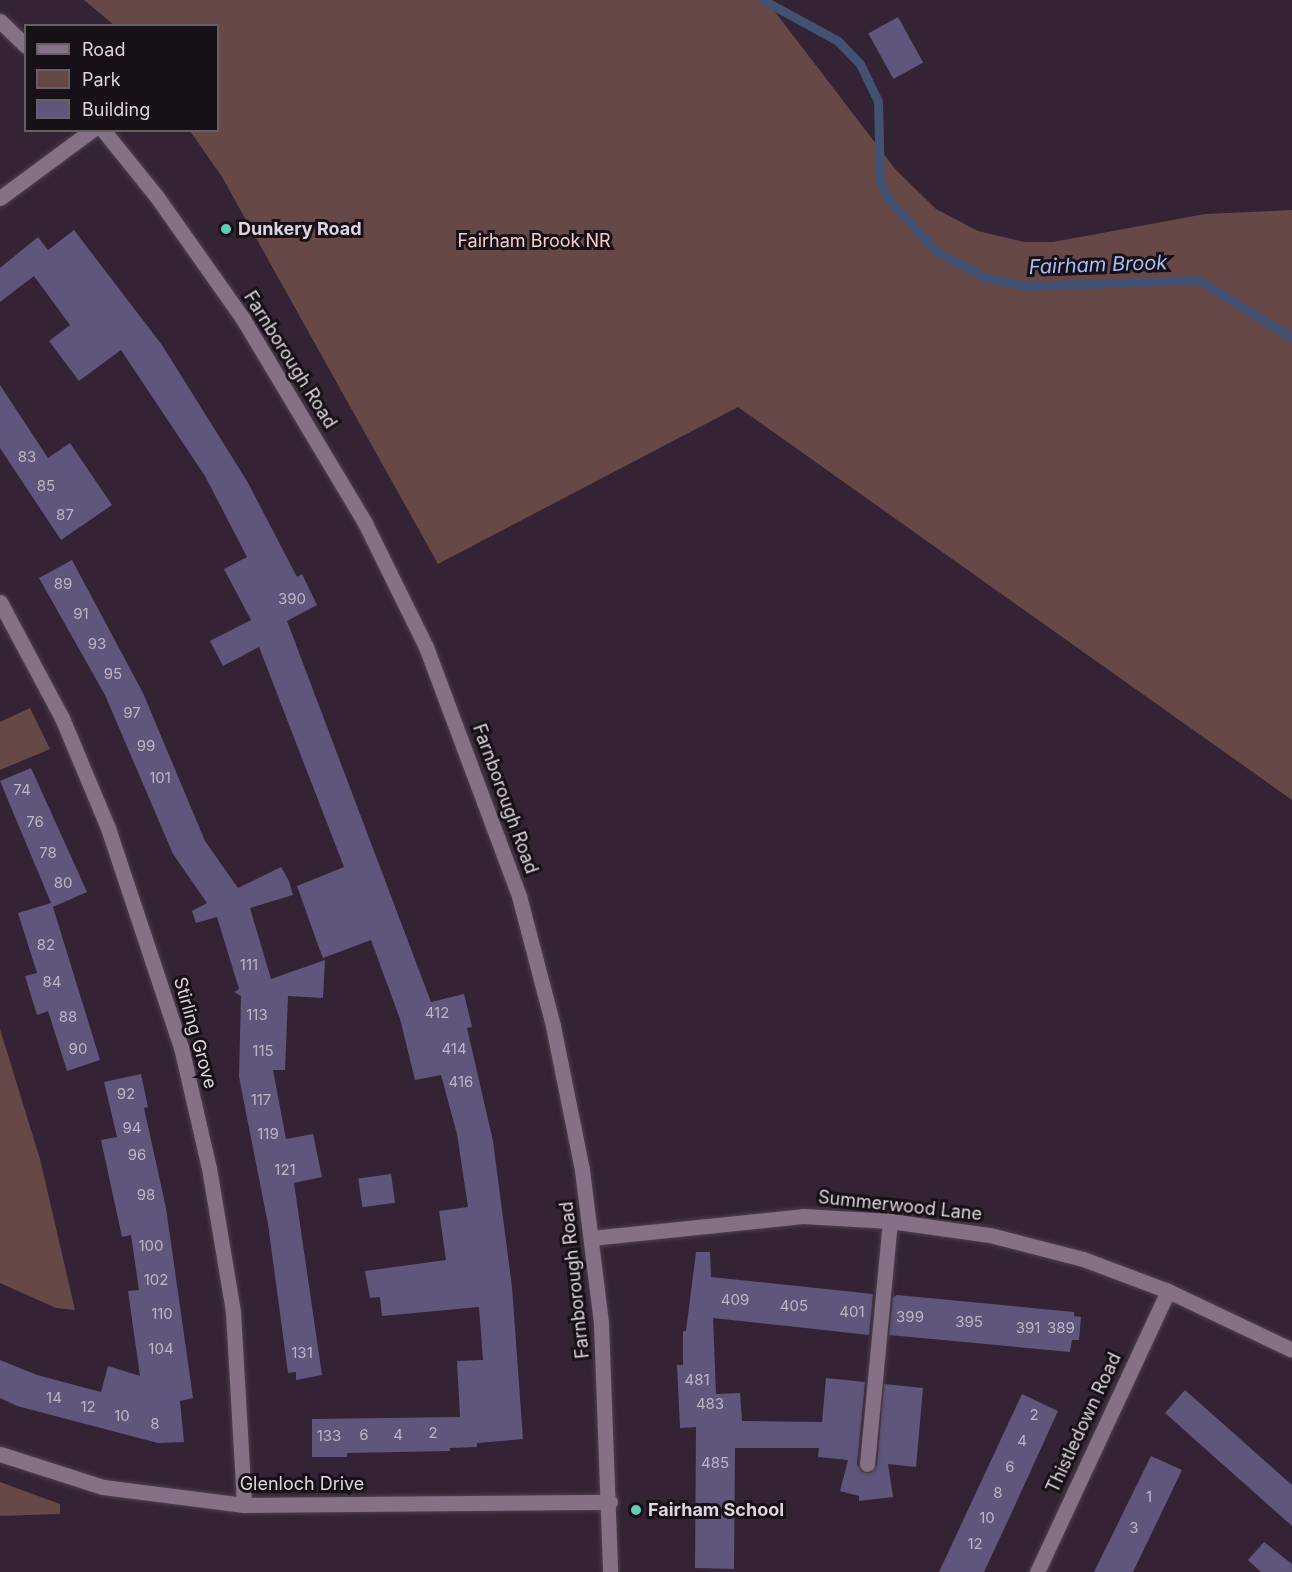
<!DOCTYPE html>
<html>
<head>
<meta charset="utf-8">
<style>
	body { margin:0 }
	#map { position:relative; width:1292px; height:1572px; overflow:hidden; background:#332334; font-family:Inter,sans-serif }
	div>[style] { position:absolute }
	.green>* { inset:0; background:#664946 }
	.stream>* { height:9px; margin:-4.5px; padding:0 4.5px; transform-origin:4.5px; border-radius:4.5px; background:#435173 }
	.building>* { inset:0; background:#60567b; transform-origin:0 0 }
	.roads { filter:drop-shadow(0 0 2px #4d404e) drop-shadow(0 0 2px #4d404e) }
	.service>* { height:15px; margin:-7.5px; padding:0 7.5px; transform-origin:7.5px; border-radius:7.5px; background:#847185 }
	.minor>* { height:15px; margin:-7.5px; padding:0 7.5px; transform-origin:7.5px; border-radius:7.5px; background:#847185 }
	.tertiary>* { height:15px; margin:-7.5px; padding:0 7.5px; transform-origin:7.5px; border-radius:7.5px; background:#847185 }
	.dots>* { width:16px; height:16px; translate:-50% -50%; box-sizing:border-box; border:3px solid #171017; border-radius:50% }
	span { translate:-50% -50%; white-space:nowrap; text-align:center; line-height:1.15; -webkit-text-stroke:6px #171017; paint-order:stroke }
	.number-label { font-size:15px; color:#beb4c5 }
	.number-label span { -webkit-text-stroke-width:0 }
	.poi-label { font-size:18px; color:#ded4de; font-weight:700 }
	.left { translate:0 -50%; text-align:left }
	.park-label { font-size:18px; color:#faccc8 }
	.street-label { font-size:18px; color:#ded4de }
	.water-label { font-size:20px; color:#a5bef9; font-style:italic }
	.legend { position:absolute; left:24px; top:24px; width:195px; height:108px; box-sizing:border-box; background:#171017; border:2px solid #675e67; margin:0; padding:8px 10px; list-style:none; font-size:18px; color:#ded4de }
	.legend li { display:flex; align-items:center; gap:12px; height:30px }
	.legend b { width:30px; border:2px solid #675e67 }
</style>
</head>
<body>
<div id="map">
	<div class="green">
		<i style="clip-path:polygon(84px 0,766px 0,896px 170px,936px 209px,978px 231px,1024px 242px,1053px 242px,1205px 214px,1292px 210px,1292px 800px,738px 407px,438px 564px,222px 177px,190px 131px,218px 130px,218px 26px,114px 25px)"></i>
		<i style="clip-path:polygon(30px 708px,50px 749px,0 770px,0 722px)"></i>
		<i style="clip-path:polygon(0 1029px,40px 1159px,75px 1310px,56px 1308px,0 1283px)"></i>
		<i style="clip-path:polygon(0 1482px,60px 1504px,60px 1514px,0 1516px)"></i>
	</div>
	<div class="stream">
		<i style="left:763px;top:0;width:85px;rotate:28.7deg"></i>
		<i style="left:838px;top:41px;width:32px;rotate:46deg"></i>
		<i style="left:860px;top:64px;width:41px;rotate:64.1deg"></i>
		<i style="left:878px;top:101px;width:81px;rotate:88.6deg"></i>
		<i style="left:880px;top:182px;width:19px;rotate:65deg"></i>
		<i style="left:888px;top:199px;width:71px;rotate:47.3deg"></i>
		<i style="left:936px;top:251px;width:55px;rotate:28.4deg"></i>
		<i style="left:984px;top:277px;width:43px;rotate:12.1deg"></i>
		<i style="left:1026px;top:286px;width:173px;rotate:-2deg"></i>
		<i style="left:1199px;top:280px;width:110px;rotate:31.9deg"></i>
	</div>
	<div class="building">
		<i style="left:898px;top:17px;width:52px;height:34px;rotate:61deg"></i>
		<i style="clip-path:polygon(74px 230px,162px 345px,247px 481px,297px 577px,302px 574px,317px 605px,287px 621px,318px 703px,431px 1002px,464px 994px,472px 1027px,467px 1028px,493px 1141px,512px 1287px,523px 1439px,477px 1443px,477px 1447px,450px 1448px,450px 1451px,347px 1453px,347px 1457px,312px 1457px,312px 1419px,460px 1417px,457px 1361px,483px 1360px,479px 1307px,382px 1316px,380px 1297px,370px 1298px,365px 1271px,446px 1260px,439px 1211px,468px 1207px,457px 1134px,441px 1075px,415px 1080px,400px 1019px,371px 940px,323px 958px,318px 945px,297px 886px,344px 867px,259px 647px,223px 666px,210px 641px,251px 620px,224px 569px,247px 557px,205px 476px,121px 350px,79px 381px,49px 341px,70px 325px,34px 276px,0 302px,0 268px,38px 237px,48px 250px)"></i>
		<i style="clip-path:polygon(0 385px,48px 458px,70px 443px,112px 505px,61px 540px,0 448px)"></i>
		<i style="clip-path:polygon(72px 560px,143px 693px,205px 841px,238px 888px,281px 867px,289px 881px,293px 895px,250px 908px,271px 979px,325px 960px,323px 998px,288px 996px,285px 1070px,273px 1070px,286px 1139px,313px 1134px,322px 1177px,294px 1183px,322px 1375px,296px 1380px,296px 1372px,288px 1373px,268px 1224px,239px 1077px,241px 996px,234px 992px,239px 989px,217px 917px,196px 923px,192px 911px,207px 903px,173px 854px,105px 695px,39px 578px)"></i>
		<i style="clip-path:polygon(31px 768px,87px 892px,53px 907px,100px 1060px,67px 1071px,48px 1011px,37px 1015px,25px 976px,37px 973px,18px 913px,51px 903px,0 781px)"></i>
		<i style="clip-path:polygon(141px 1074px,148px 1107px,144px 1108px,166px 1208px,193px 1398px,180px 1401px,184px 1442px,158px 1443px,17px 1406px,0 1398px,0 1360px,37px 1375px,101px 1392px,108px 1366px,140px 1376px,128px 1291px,139px 1290px,131px 1235px,122px 1237px,101px 1140px,117px 1137px,104px 1082px)"></i>
		<i style="left:391px;top:1174px;width:29px;height:33px;rotate:82deg"></i>
		<i style="clip-path:polygon(696px 1252px,710px 1252px,711px 1277px,873px 1294px,869px 1335px,713px 1318px,716px 1394px,740px 1393px,742px 1421px,822px 1422px,826px 1378px,865px 1382px,857px 1464px,862px 1472px,870px 1473px,877px 1465px,884px 1384px,923px 1388px,916px 1467px,888px 1464px,893px 1497px,859px 1501px,859px 1496px,840px 1491px,848px 1460px,818px 1457px,819px 1448px,735px 1448px,734px 1569px,695px 1568px,696px 1427px,680px 1428px,677px 1365px,683px 1365px,683px 1331px,686px 1331px)"></i>
		<i style="clip-path:polygon(897px 1295px,1074px 1312px,1074px 1316px,1081px 1317px,1079px 1340px,1072px 1340px,1070px 1352px,889px 1335px,893px 1297px)"></i>
		<i style="clip-path:polygon(1185px 1390px,1292px 1485px,1292px 1526px,1165px 1413px)"></i>
		<i style="clip-path:polygon(1022px 1394px,1058px 1411px,1011px 1514px,984px 1572px,939px 1572px)"></i>
		<i style="clip-path:polygon(1151px 1456px,1182px 1470px,1133px 1572px,1094px 1572px)"></i>
		<i style="clip-path:polygon(1264px 1542px,1292px 1564px,1292px 1572px,1261px 1572px,1248px 1560px)"></i>
	</div>
	<div class="roads">
		<div class="service">
			<i style="left:867px;top:1464px;width:244px;rotate:-84.6deg"></i>
		</div>
		<div class="minor">
			<i style="left:0;top:198px;width:114px;rotate:-36.5deg"></i>
			<i style="left:0;top:602px;width:132px;rotate:61.9deg"></i>
			<i style="left:62px;top:718px;width:119px;rotate:67.3deg"></i>
			<i style="left:108px;top:828px;width:231px;rotate:71.6deg"></i>
			<i style="left:181px;top:1047px;width:124px;rotate:77deg"></i>
			<i style="left:209px;top:1168px;width:146px;rotate:80.5deg"></i>
			<i style="left:233px;top:1312px;width:193px;rotate:86.7deg"></i>
			<i style="left:591px;top:1238px;width:213px;rotate:-5.9deg"></i>
			<i style="left:803px;top:1216px;width:87px;rotate:3.3deg"></i>
			<i style="left:890px;top:1221px;width:101px;rotate:8deg"></i>
			<i style="left:990px;top:1235px;width:96px;rotate:14.5deg"></i>
			<i style="left:1083px;top:1259px;width:91px;rotate:20.6deg"></i>
			<i style="left:1168px;top:1291px;width:137px;rotate:25.4deg"></i>
			<i style="left:0;top:1454px;width:108px;rotate:17.8deg"></i>
			<i style="left:103px;top:1487px;width:142px;rotate:7.3deg"></i>
			<i style="left:244px;top:1505px;width:366px;rotate:-0.5deg"></i>
			<i style="left:1037px;top:1572px;width:310px;rotate:-65deg"></i>
		</div>
		<div class="tertiary">
			<i style="left:0;top:21px;width:36px;rotate:44deg"></i>
			<i style="left:103px;top:130px;width:86px;rotate:51.1deg"></i>
			<i style="left:157px;top:197px;width:149px;rotate:54.8deg"></i>
			<i style="left:243px;top:319px;width:238px;rotate:59.1deg"></i>
			<i style="left:365px;top:523px;width:138px;rotate:63.8deg"></i>
			<i style="left:426px;top:647px;width:266px;rotate:69.5deg"></i>
			<i style="left:519px;top:896px;width:134px;rotate:75.3deg"></i>
			<i style="left:553px;top:1026px;width:147px;rotate:78.6deg"></i>
			<i style="left:582px;top:1170px;width:154px;rotate:82.9deg"></i>
			<i style="left:601px;top:1323px;width:249px;rotate:87.9deg"></i>
		</div>
	</div>
	<div class="dots">
		<i style="left:226px;top:229px;background:#5eceb8"></i>
		<i style="left:636px;top:1510px;background:#5eceb8"></i>
	</div>
	<div class="number-label">
		<span style="left:27px;top:457px">83</span>
		<span style="left:46px;top:486px">85</span>
		<span style="left:65px;top:515px">87</span>
		<span style="left:63px;top:584px">89</span>
		<span style="left:292px;top:599px">390</span>
		<span style="left:81px;top:614px">91</span>
		<span style="left:97px;top:644px">93</span>
		<span style="left:113px;top:674px">95</span>
		<span style="left:132px;top:713px">97</span>
		<span style="left:146px;top:746px">99</span>
		<span style="left:160px;top:778px">101</span>
		<span style="left:22px;top:790px">74</span>
		<span style="left:35px;top:822px">76</span>
		<span style="left:48px;top:853px">78</span>
		<span style="left:63px;top:883px">80</span>
		<span style="left:46px;top:945px">82</span>
		<span style="left:249px;top:965px">111</span>
		<span style="left:52px;top:982px">84</span>
		<span style="left:437px;top:1013px">412</span>
		<span style="left:257px;top:1015px">113</span>
		<span style="left:68px;top:1017px">88</span>
		<span style="left:78px;top:1049px">90</span>
		<span style="left:454px;top:1049px">414</span>
		<span style="left:263px;top:1051px">115</span>
		<span style="left:461px;top:1082px">416</span>
		<span style="left:126px;top:1094px">92</span>
		<span style="left:261px;top:1100px">117</span>
		<span style="left:132px;top:1128px">94</span>
		<span style="left:268px;top:1134px">119</span>
		<span style="left:137px;top:1155px">96</span>
		<span style="left:285px;top:1170px">121</span>
		<span style="left:146px;top:1195px">98</span>
		<span style="left:151px;top:1246px">100</span>
		<span style="left:156px;top:1280px">102</span>
		<span style="left:735px;top:1300px">409</span>
		<span style="left:794px;top:1306px">405</span>
		<span style="left:852px;top:1312px">401</span>
		<span style="left:162px;top:1314px">110</span>
		<span style="left:910px;top:1317px">399</span>
		<span style="left:969px;top:1322px">395</span>
		<span style="left:1028px;top:1328px">391</span>
		<span style="left:1061px;top:1328px">389</span>
		<span style="left:161px;top:1349px">104</span>
		<span style="left:302px;top:1353px">131</span>
		<span style="left:697px;top:1380px">481</span>
		<span style="left:54px;top:1398px">14</span>
		<span style="left:710px;top:1404px">483</span>
		<span style="left:88px;top:1407px">12</span>
		<span style="left:1034px;top:1415px">2</span>
		<span style="left:122px;top:1416px">10</span>
		<span style="left:155px;top:1424px">8</span>
		<span style="left:433px;top:1433px">2</span>
		<span style="left:364px;top:1435px">6</span>
		<span style="left:398px;top:1435px">4</span>
		<span style="left:329px;top:1436px">133</span>
		<span style="left:1022px;top:1441px">4</span>
		<span style="left:715px;top:1463px">485</span>
		<span style="left:1010px;top:1467px">6</span>
		<span style="left:998px;top:1493px">8</span>
		<span style="left:1149px;top:1497px">1</span>
		<span style="left:987px;top:1518px">10</span>
		<span style="left:1134px;top:1528px">3</span>
		<span style="left:975px;top:1544px">12</span>
	</div>
	<div class="poi-label">
		<span class="left" style="left:238px;top:229px">Dunkery Road</span>
		<span class="left" style="left:648px;top:1510px">Fairham School</span>
	</div>
	<div class="park-label">
		<span style="left:534px;top:241px">Fairham Brook NR</span>
	</div>
	<div class="street-label">
		<span style="left:290px;top:360px;rotate:58deg">Farnborough Road</span>
		<span style="left:505px;top:799px;rotate:70deg">Farnborough Road</span>
		<span style="left:195px;top:1033px;rotate:74deg">Stirling Grove</span>
		<span style="left:900px;top:1206px;rotate:6deg">Summerwood Lane</span>
		<span style="left:575px;top:1280px;rotate:-96deg">Farnborough Road</span>
		<span style="left:1084px;top:1423px;rotate:-65deg">Thistledown Road</span>
		<span style="left:302px;top:1484px">Glenloch Drive</span>
	</div>
	<div class="water-label">
		<span style="left:1098px;top:265px;rotate:-2deg">Fairham Brook</span>
	</div>
	<ul class="legend">
	<li><b style="height:8px;background:#847185"></b>Road</li>
	<li><b style="height:16px;background:#664946"></b>Park</li>
	<li><b style="height:16px;background:#60567b"></b>Building</li>
	</ul>
</div>
</body>
</html>
